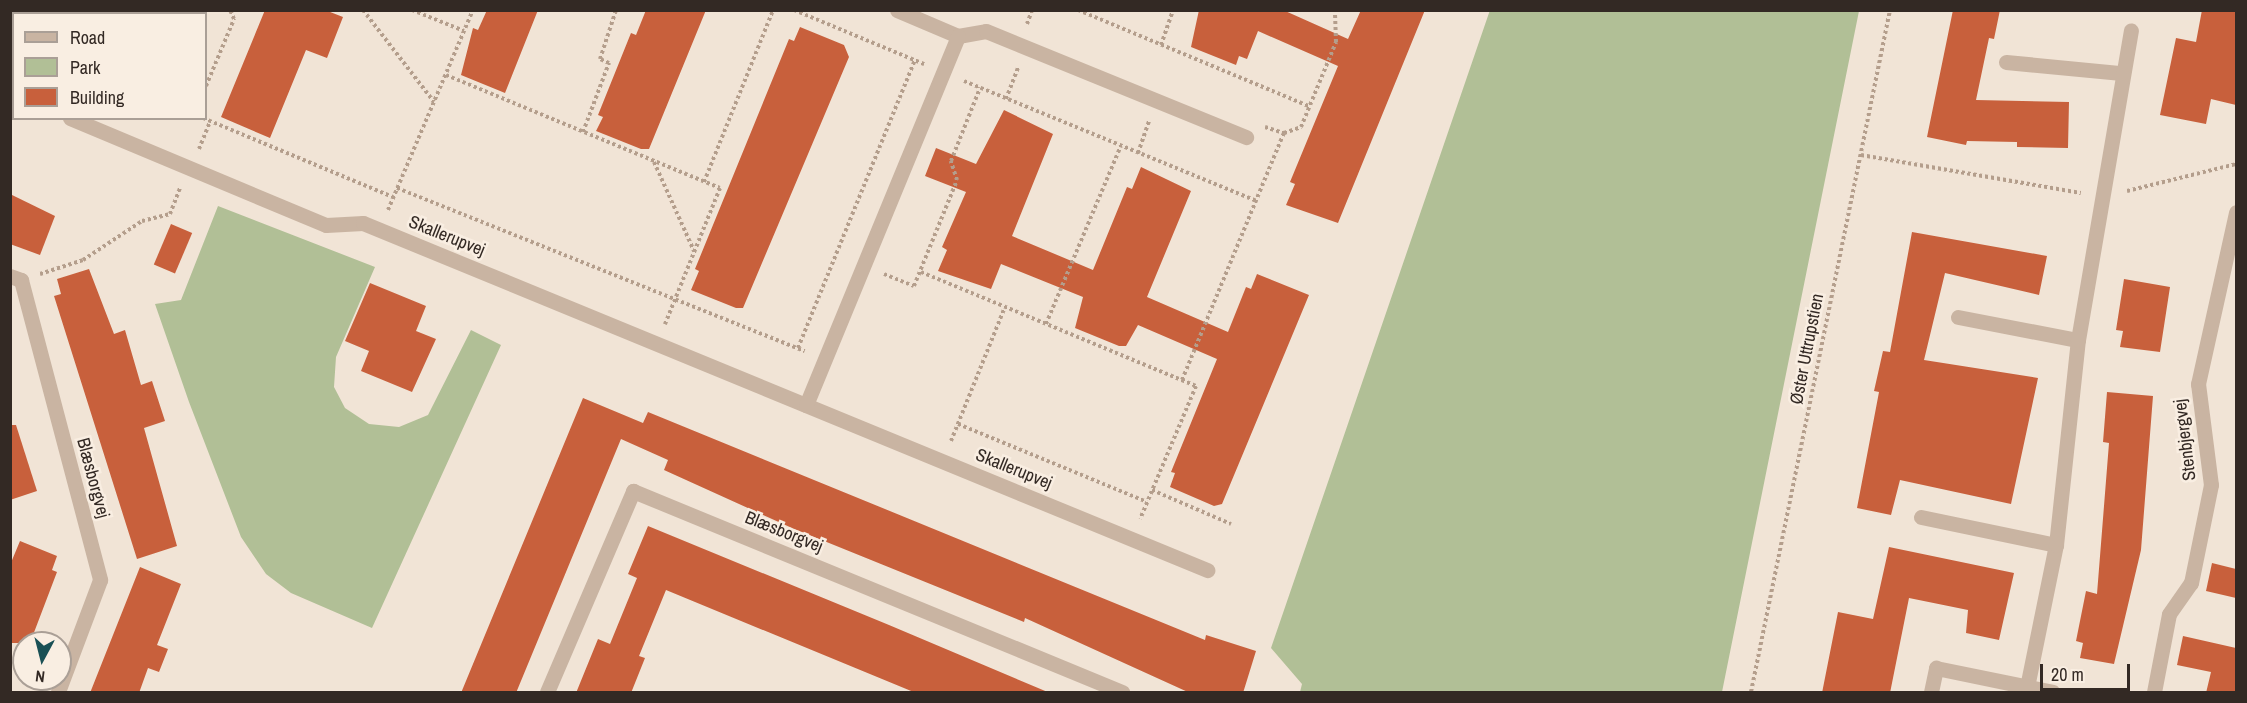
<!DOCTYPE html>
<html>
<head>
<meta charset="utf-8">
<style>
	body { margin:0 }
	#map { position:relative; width:2247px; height:703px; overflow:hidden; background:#f1e4d6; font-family:"Archivo Narrow",sans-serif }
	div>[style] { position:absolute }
	.green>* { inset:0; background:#b1bf96 }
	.building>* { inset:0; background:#c8603c; transform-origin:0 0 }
	.path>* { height:4px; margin-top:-2px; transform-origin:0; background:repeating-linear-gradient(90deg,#b49e8c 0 3px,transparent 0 6px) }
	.minor>* { height:15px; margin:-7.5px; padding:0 7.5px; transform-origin:7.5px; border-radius:7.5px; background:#c9b4a2 }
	span { translate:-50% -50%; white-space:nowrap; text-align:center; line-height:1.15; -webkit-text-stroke:5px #f9eee2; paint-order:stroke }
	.street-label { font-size:18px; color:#332924 }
	.frame { position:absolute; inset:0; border:12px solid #332924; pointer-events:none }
	.legend { position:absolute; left:12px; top:12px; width:195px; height:108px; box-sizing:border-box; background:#f9eee2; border:2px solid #aa9f96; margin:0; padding:8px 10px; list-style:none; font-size:18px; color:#332924 }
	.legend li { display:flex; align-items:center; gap:12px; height:30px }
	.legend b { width:30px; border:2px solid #aa9f96 }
	.north { position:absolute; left:12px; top:631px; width:60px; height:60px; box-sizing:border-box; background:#f9eee2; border:2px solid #aa9f96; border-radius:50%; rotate:187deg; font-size:16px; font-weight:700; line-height:24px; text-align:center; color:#332924 }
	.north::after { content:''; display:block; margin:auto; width:21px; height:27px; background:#1a5055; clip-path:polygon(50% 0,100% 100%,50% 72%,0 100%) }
	.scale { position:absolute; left:2040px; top:664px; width:90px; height:27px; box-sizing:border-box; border:3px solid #332924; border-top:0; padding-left:8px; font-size:18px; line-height:21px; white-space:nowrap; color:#332924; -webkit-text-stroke:4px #f9eee2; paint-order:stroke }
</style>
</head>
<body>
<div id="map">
	<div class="green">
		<i style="clip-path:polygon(1490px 10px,1859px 11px,1722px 692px,1300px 692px,1302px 684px,1271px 648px)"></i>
		<i style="clip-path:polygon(218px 206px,375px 267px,336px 357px,334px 387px,345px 408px,369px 424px,399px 427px,428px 415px,471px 330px,501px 345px,372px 628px,291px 593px,266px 574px,241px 537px,189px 402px,155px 304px,181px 300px)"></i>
	</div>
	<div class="building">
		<i style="clip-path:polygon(265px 10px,325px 10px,343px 17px,327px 58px,306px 50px,270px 138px,221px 117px)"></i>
		<i style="clip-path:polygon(487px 10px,538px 10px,505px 93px,461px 75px,473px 28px,478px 30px)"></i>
		<i style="clip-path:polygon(646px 10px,706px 10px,649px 149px,641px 149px,596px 131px,603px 117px,598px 115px,631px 33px,636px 35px)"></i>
		<i style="clip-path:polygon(1199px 10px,1283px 10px,1348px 39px,1361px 10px,1425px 10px,1338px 223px,1286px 205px,1295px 184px,1290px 182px,1338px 66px,1258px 31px,1247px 59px,1239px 56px,1236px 65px,1191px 47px)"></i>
		<i style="clip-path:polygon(1953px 10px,2000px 10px,1994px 39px,1989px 38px,1976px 100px,2069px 102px,2068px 148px,2017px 147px,2017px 142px,1967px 141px,1966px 145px,1927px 137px)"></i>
		<i style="clip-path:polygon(2202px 10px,2236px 10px,2236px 105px,2211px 99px,2206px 124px,2160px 115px,2176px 38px,2196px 42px)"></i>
		<i style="clip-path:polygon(800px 27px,844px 45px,849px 57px,743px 308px,736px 308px,691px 290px,699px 271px,695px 269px,789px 39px,794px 41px)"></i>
		<i style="clip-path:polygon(1004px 110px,1053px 134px,1012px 236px,1093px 270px,1127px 187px,1132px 189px,1141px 167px,1191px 191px,1147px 297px,1228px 332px,1246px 287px,1251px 289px,1257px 274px,1309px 295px,1222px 504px,1214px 506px,1170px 487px,1175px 473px,1171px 472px,1217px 359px,1138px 325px,1126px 346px,1119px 346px,1075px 328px,1083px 297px,1001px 264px,991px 289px,938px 271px,947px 250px,942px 247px,966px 192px,925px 176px,936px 148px,976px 164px)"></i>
		<i style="clip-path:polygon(10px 194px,55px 216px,40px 255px,10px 244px)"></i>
		<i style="left:171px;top:224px;width:23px;height:44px;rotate:23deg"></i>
		<i style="clip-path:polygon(1912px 232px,2047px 256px,2039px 295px,1945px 273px,1924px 360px,2038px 378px,2011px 504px,1900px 480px,1891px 515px,1857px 508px,1879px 392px,1874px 391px,1883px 351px,1890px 352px)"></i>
		<i style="clip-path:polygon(89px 269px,114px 334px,125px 330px,141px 385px,152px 381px,165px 421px,144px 428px,177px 546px,137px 559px,54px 296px,61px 294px,57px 279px)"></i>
		<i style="clip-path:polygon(2124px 279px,2170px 287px,2160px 352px,2120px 347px,2123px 331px,2116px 330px)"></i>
		<i style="clip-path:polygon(370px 283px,426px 306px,416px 331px,436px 339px,412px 392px,361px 371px,369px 351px,345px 341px)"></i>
		<i style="clip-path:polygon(2107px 392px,2153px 396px,2141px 550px,2114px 664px,2080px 658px,2083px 643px,2076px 641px,2086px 591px,2097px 594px,2109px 443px,2103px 442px)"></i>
		<i style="clip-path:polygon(583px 398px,643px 423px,648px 412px,1205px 640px,1206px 635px,1256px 651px,1243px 693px,1190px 693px,1025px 618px,1024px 622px,792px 528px,664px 470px,668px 460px,621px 439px,516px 693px,461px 693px)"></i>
		<i style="clip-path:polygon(10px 425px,16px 425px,37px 491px,10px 500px)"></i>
		<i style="clip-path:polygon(648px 526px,889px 625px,1050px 693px,916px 693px,666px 590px,639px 656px,645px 658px,631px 693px,576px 693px,598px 639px,610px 644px,637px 578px,628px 574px)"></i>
		<i style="clip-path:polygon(20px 541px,57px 556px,52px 570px,57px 572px,30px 643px,10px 643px,10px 565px)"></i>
		<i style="clip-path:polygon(1889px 547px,2014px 573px,1999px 640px,1966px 633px,1968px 610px,1909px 598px,1890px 693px,1822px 693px,1838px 612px,1873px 619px)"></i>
		<i style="clip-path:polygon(2212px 563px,2236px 569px,2236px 598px,2206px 591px)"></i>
		<i style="clip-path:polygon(140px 567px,181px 584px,157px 645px,168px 649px,159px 672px,148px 668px,139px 693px,90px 693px)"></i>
		<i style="clip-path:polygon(2183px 636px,2236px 648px,2236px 693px,2206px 693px,2211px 672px,2177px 665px)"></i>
	</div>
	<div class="path">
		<i style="left:363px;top:10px;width:116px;rotate:52.3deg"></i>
		<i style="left:412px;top:10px;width:56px;rotate:22deg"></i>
		<i style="left:794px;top:10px;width:141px;rotate:22.6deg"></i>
		<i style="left:1078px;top:10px;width:250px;rotate:22.6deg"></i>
		<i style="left:77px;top:14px;width:4px;rotate:-76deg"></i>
		<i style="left:1027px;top:24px;width:15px;rotate:-70deg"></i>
		<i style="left:10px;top:40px;width:4px;rotate:14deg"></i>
		<i style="left:1161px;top:45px;width:37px;rotate:-71deg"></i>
		<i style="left:446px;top:75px;width:296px;rotate:22.4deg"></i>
		<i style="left:720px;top:188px;width:147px;rotate:112deg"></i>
		<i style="left:964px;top:81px;width:316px;rotate:22.3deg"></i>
		<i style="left:206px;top:86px;width:73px;rotate:-67.3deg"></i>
		<i style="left:234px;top:19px;width:10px;rotate:-114deg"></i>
		<i style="left:1006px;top:99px;width:34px;rotate:-69deg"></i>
		<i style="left:203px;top:118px;width:206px;rotate:22.6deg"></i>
		<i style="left:1265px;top:127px;width:20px;rotate:18deg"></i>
		<i style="left:583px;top:132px;width:74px;rotate:-69.4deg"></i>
		<i style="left:609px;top:63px;width:10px;rotate:-156deg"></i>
		<i style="left:600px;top:59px;width:52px;rotate:-71.9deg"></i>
		<i style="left:199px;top:149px;width:29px;rotate:-68deg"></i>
		<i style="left:1138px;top:153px;width:34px;rotate:-71deg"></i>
		<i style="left:1861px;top:155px;width:223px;rotate:9.8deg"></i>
		<i style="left:654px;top:162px;width:98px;rotate:65.8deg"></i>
		<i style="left:704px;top:182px;width:185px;rotate:-68.1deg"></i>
		<i style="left:397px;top:188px;width:439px;rotate:21.8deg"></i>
		<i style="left:2127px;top:191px;width:112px;rotate:-13.9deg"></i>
		<i style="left:388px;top:210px;width:217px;rotate:-67deg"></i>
		<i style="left:921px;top:272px;width:298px;rotate:22.5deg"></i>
		<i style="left:1196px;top:386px;width:144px;rotate:112.8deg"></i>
		<i style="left:40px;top:274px;width:45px;rotate:-18deg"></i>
		<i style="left:83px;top:260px;width:71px;rotate:-33.5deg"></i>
		<i style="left:142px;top:221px;width:29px;rotate:-14deg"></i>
		<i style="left:170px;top:214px;width:28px;rotate:-69deg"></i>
		<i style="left:884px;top:274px;width:32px;rotate:22deg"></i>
		<i style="left:914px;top:286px;width:114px;rotate:-67.9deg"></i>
		<i style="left:957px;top:180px;width:20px;rotate:-108deg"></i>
		<i style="left:951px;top:161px;width:79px;rotate:-68.3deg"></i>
		<i style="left:1046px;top:324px;width:193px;rotate:-67.2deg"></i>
		<i style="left:798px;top:348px;width:311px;rotate:-67.9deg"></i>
		<i style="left:1182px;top:380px;width:267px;rotate:-67.6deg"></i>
		<i style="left:1284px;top:133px;width:18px;rotate:-19deg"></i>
		<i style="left:1301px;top:127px;width:92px;rotate:-67.6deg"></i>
		<i style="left:1336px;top:42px;width:32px;rotate:-92deg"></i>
		<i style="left:958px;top:424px;width:204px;rotate:22.4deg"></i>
		<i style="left:951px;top:441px;width:144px;rotate:-68.1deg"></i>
		<i style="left:1152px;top:490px;width:86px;rotate:23.3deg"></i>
		<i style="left:1751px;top:692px;width:696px;rotate:-78.48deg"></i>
	</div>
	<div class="minor">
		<i style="left:897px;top:10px;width:66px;rotate:23.1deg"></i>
		<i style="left:958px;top:36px;width:28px;rotate:-10deg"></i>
		<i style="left:986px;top:31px;width:281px;rotate:22.2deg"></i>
		<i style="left:2006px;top:62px;width:116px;rotate:5.5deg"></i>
		<i style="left:10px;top:94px;width:4px;rotate:14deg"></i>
		<i style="left:70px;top:118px;width:277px;rotate:22.7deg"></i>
		<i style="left:326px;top:225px;width:37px;rotate:-3deg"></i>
		<i style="left:363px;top:223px;width:913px;rotate:22.35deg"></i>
		<i style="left:10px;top:276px;width:12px;rotate:20deg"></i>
		<i style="left:21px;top:280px;width:310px;rotate:75.2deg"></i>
		<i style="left:100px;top:580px;width:120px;rotate:110.6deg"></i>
		<i style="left:1958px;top:317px;width:122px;rotate:10.9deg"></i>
		<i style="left:806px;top:405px;width:399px;rotate:-67.6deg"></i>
		<i style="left:1921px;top:517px;width:138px;rotate:11.7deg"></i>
		<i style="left:2027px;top:687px;width:145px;rotate:-78.5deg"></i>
		<i style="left:2056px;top:545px;width:206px;rotate:-83.9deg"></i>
		<i style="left:2078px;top:340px;width:314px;rotate:-80.3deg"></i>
		<i style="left:547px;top:692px;width:219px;rotate:-66.8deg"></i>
		<i style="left:633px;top:491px;width:529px;rotate:22.34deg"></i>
		<i style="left:1931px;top:692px;width:25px;rotate:-78deg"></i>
		<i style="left:1936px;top:668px;width:119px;rotate:11.6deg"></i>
		<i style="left:2154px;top:692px;width:79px;rotate:-79.1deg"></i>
		<i style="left:2169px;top:614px;width:38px;rotate:-55deg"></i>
		<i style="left:2191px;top:583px;width:100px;rotate:-78.5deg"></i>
		<i style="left:2211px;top:485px;width:102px;rotate:-97.3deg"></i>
		<i style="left:2198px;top:384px;width:176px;rotate:-77.5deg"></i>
	</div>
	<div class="street-label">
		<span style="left:447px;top:236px;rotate:22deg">Skallerupvej</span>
		<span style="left:1807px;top:349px;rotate:-79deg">Øster Uttrupstien</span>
		<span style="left:2185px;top:440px;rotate:-97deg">Stenbjergvej</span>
		<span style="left:1014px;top:469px;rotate:22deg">Skallerupvej</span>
		<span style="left:93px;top:478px;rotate:75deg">Blæsborgvej</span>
		<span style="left:784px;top:532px;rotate:22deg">Blæsborgvej</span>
	</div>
	<div class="frame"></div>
	<ul class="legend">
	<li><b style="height:8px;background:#c9b4a2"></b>Road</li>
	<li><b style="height:16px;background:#b1bf96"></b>Park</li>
	<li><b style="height:16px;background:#c8603c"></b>Building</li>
	</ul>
	<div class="north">N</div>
	<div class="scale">20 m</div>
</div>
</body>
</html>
